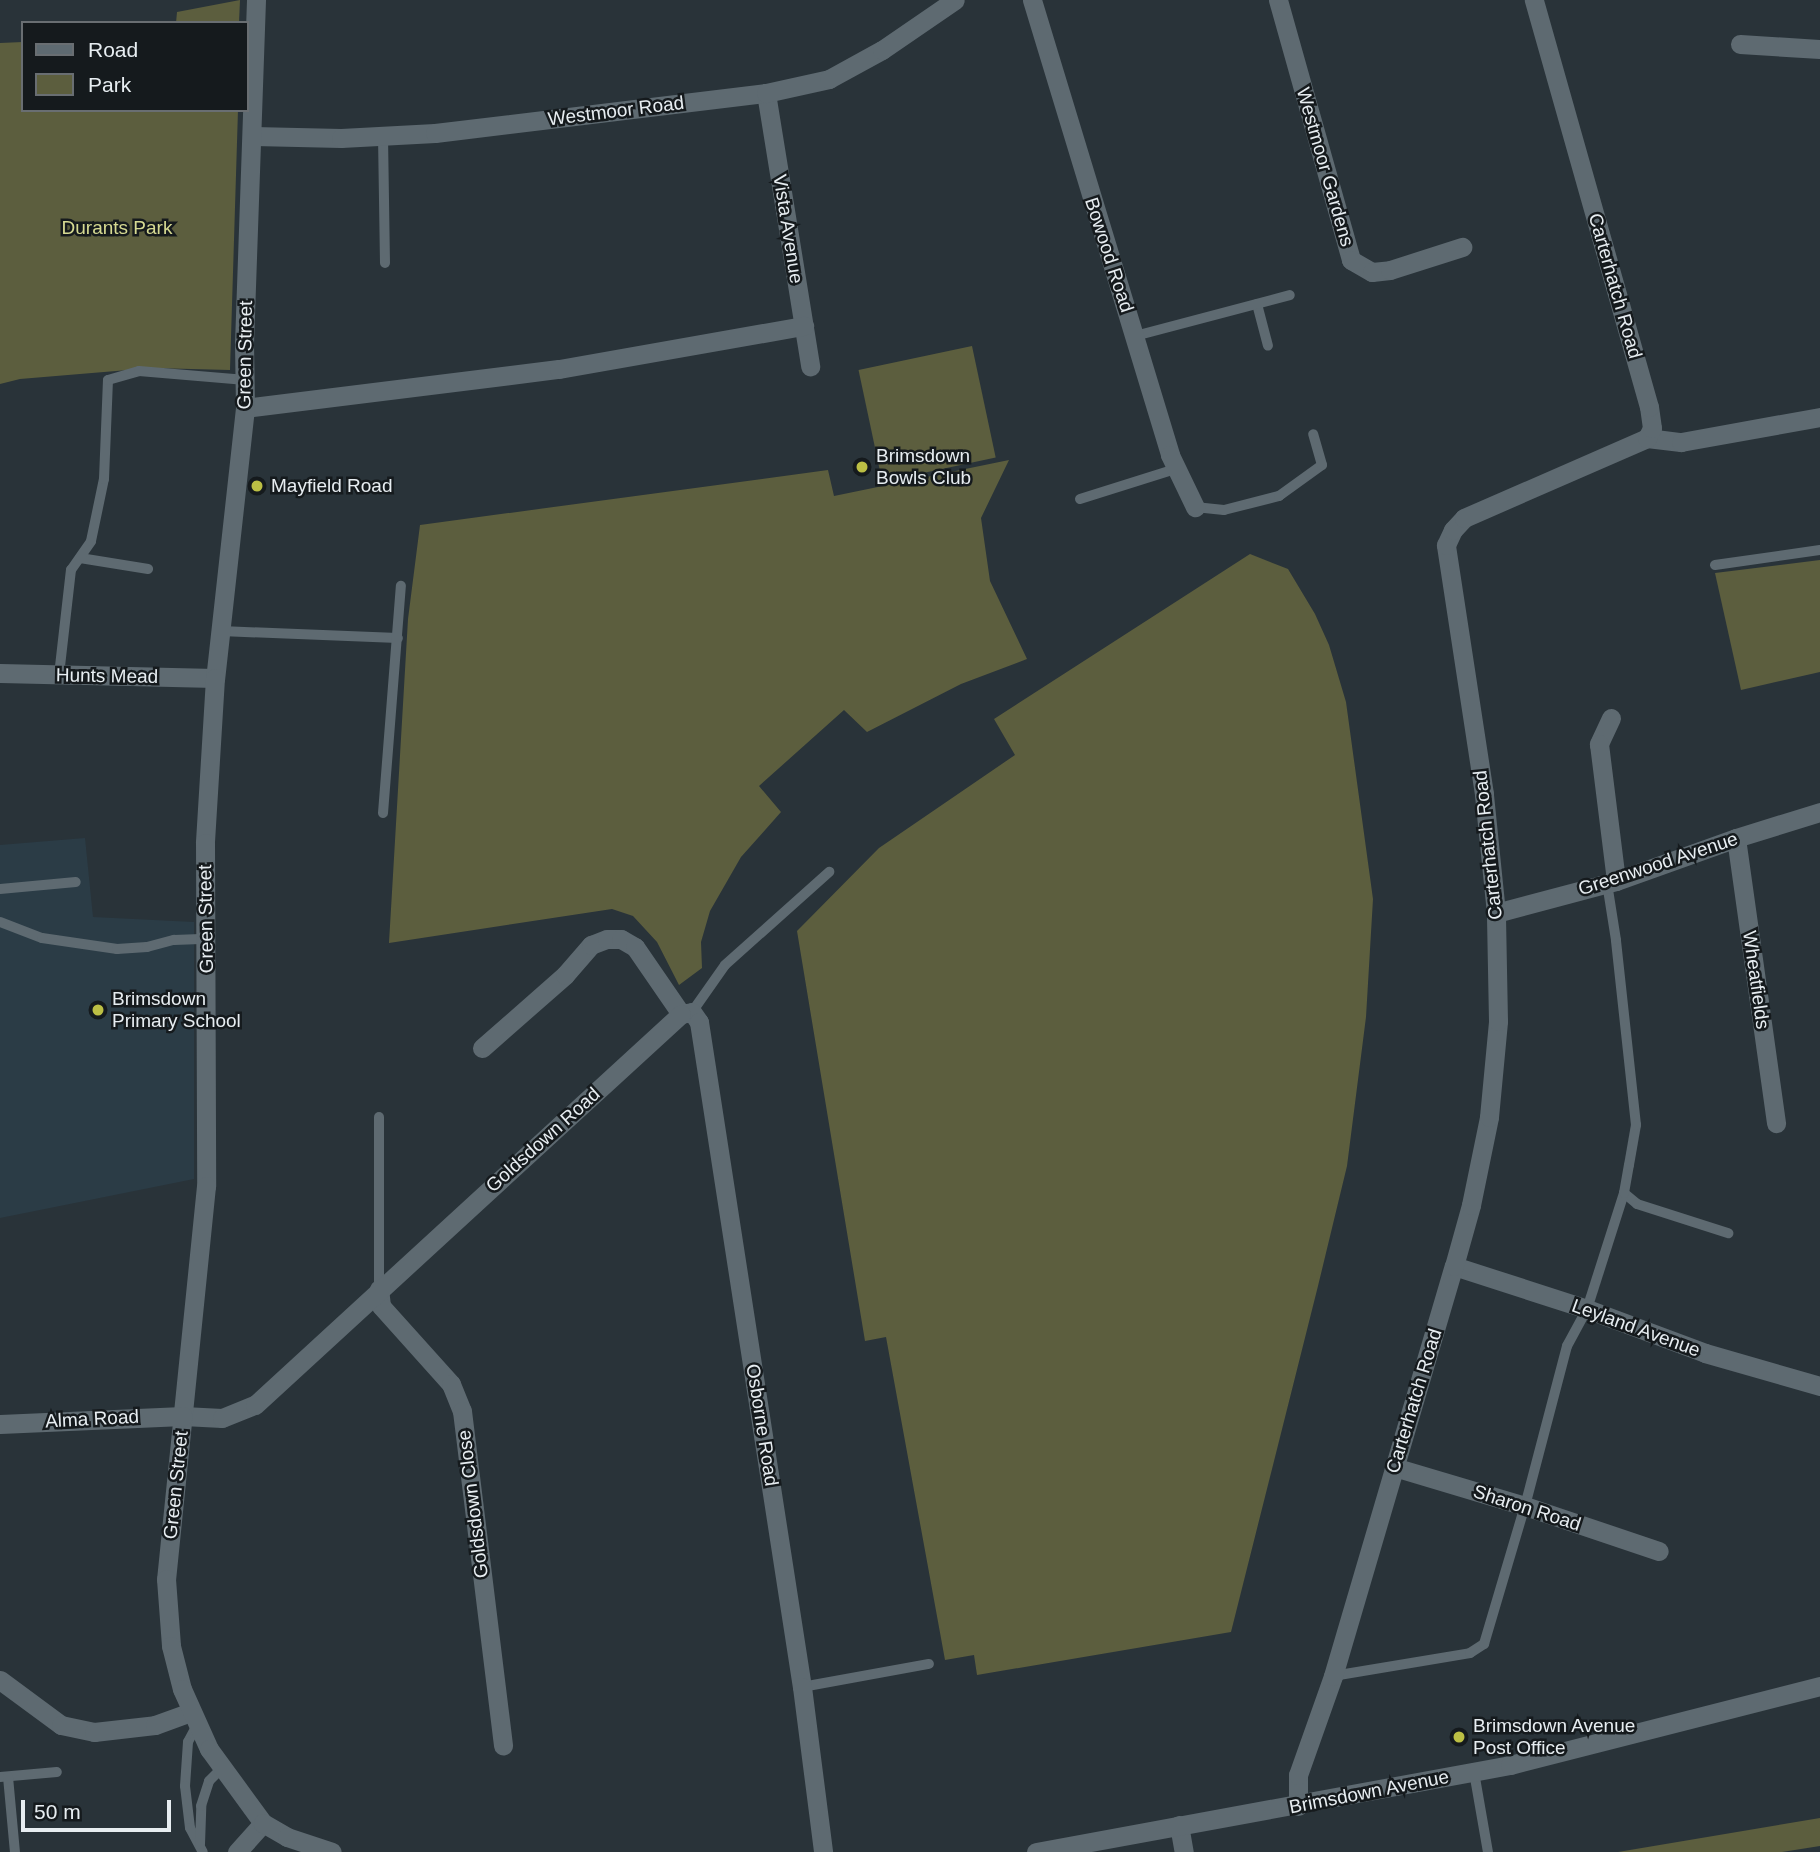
<!DOCTYPE html>
<html>
<head>
<meta charset="utf-8">
<style>
	body { margin:0 }
	#map { position:relative; width:1820px; height:1852px; overflow:hidden; background:#293339; font-family:Arial,sans-serif }
	div>[style] { position:absolute }
	.built>* { inset:0; background:#2b3c46 }
	.green>* { inset:0; background:#5c5e3e; transform-origin:0 0 }
	.service>* { height:10px; margin:-5px; padding:0 5px; transform-origin:5px; border-radius:5px; background:#5e6a71 }
	.minor>* { height:19px; margin:-9.5px; padding:0 9.5px; transform-origin:9.5px; border-radius:9.5px; background:#5e6a71 }
	.tertiary>* { height:19px; margin:-9.5px; padding:0 9.5px; transform-origin:9.5px; border-radius:9.5px; background:#5e6a71 }
	.dots>* { width:19px; height:19px; translate:-50% -50%; box-sizing:border-box; border:4px solid #151a1d; border-radius:50% }
	span { translate:-50% -50%; white-space:nowrap; text-align:center; line-height:1.15; -webkit-text-stroke:5px #151a1d; paint-order:stroke }
	.street-label { font-size:19px; color:#e7edf1 }
	.park-label { font-size:19px; color:#d6da92 }
	.poi-label { font-size:19px; color:#e7edf1 }
	.left { translate:0 -50%; text-align:left }
	.legend { position:absolute; left:21px; top:21px; width:228px; height:91px; box-sizing:border-box; background:#151a1d; border:2px solid #696e72; margin:0; padding:9px 12px; list-style:none; font-size:21px; color:#e7edf1 }
	.legend li { display:flex; align-items:center; gap:14px; height:35px }
	.legend b { width:35px; border:2px solid #696e72 }
	.scale { position:absolute; left:21px; top:1800px; width:150px; height:32px; box-sizing:border-box; border:4px solid #e7edf1; border-top:0; padding-left:9px; font-size:21px; line-height:24px; white-space:nowrap; color:#e7edf1; -webkit-text-stroke:5px #151a1d; paint-order:stroke }
</style>
</head>
<body>
<div id="map">
	<div class="built">
		<i style="clip-path:polygon(85px 838px,93px 917px,194px 922px,194px 1179px,0 1218px,0 845px)"></i>
	</div>
	<div class="green">
		<i style="clip-path:polygon(240px 0,239px 23px,176px 23px,177px 12px)"></i>
		<i style="clip-path:polygon(23px 42px,23px 110px,238px 110px,230px 370px,152px 368px,20px 379px,0 384px,0 43px)"></i>
		<i style="left:972px;top:346px;width:114px;height:116px;rotate:78deg"></i>
		<i style="clip-path:polygon(1009px 460px,981px 518px,990px 581px,1027px 659px,961px 684px,867px 732px,844px 710px,759px 786px,781px 812px,741px 857px,710px 911px,701px 942px,702px 968px,679px 985px,657px 942px,633px 916px,612px 909px,389px 943px,408px 619px,420px 525px,828px 470px,834px 496px)"></i>
		<i style="clip-path:polygon(1250px 554px,1288px 569px,1315px 614px,1329px 645px,1346px 702px,1373px 899px,1366px 1017px,1347px 1166px,1318px 1286px,1231px 1632px,977px 1675px,974px 1655px,945px 1660px,886px 1337px,865px 1341px,797px 931px,879px 848px,1015px 755px,994px 719px)"></i>
		<i style="clip-path:polygon(1820px 560px,1820px 672px,1741px 690px,1715px 573px)"></i>
		<i style="clip-path:polygon(1820px 1818px,1820px 1846px,1782px 1852px,1618px 1852px)"></i>
	</div>
	<div class="service">
		<i style="left:383px;top:136px;width:127px;rotate:89.1deg"></i>
		<i style="left:1257px;top:304px;width:43px;rotate:75.3deg"></i>
		<i style="left:1135px;top:336px;width:160px;rotate:-14.8deg"></i>
		<i style="left:1080px;top:499px;width:100px;rotate:-17.5deg"></i>
		<i style="left:1195px;top:507px;width:29px;rotate:6deg"></i>
		<i style="left:1224px;top:510px;width:57px;rotate:-14.3deg"></i>
		<i style="left:1279px;top:496px;width:53px;rotate:-35.8deg"></i>
		<i style="left:1322px;top:465px;width:32px;rotate:-106deg"></i>
		<i style="left:80px;top:558px;width:69px;rotate:9.2deg"></i>
		<i style="left:1715px;top:565px;width:106px;rotate:-8.1deg"></i>
		<i style="left:221px;top:631px;width:177px;rotate:2.3deg"></i>
		<i style="left:59px;top:675px;width:106px;rotate:-83.5deg"></i>
		<i style="left:71px;top:570px;width:35px;rotate:-55deg"></i>
		<i style="left:91px;top:541px;width:63px;rotate:-78.2deg"></i>
		<i style="left:104px;top:479px;width:99px;rotate:-87.7deg"></i>
		<i style="left:108px;top:380px;width:32px;rotate:-16deg"></i>
		<i style="left:139px;top:371px;width:107px;rotate:4.8deg"></i>
		<i style="left:383px;top:813px;width:228px;rotate:-85.5deg"></i>
		<i style="left:0;top:889px;width:76px;rotate:-5.3deg"></i>
		<i style="left:0;top:922px;width:45px;rotate:20.9deg"></i>
		<i style="left:42px;top:938px;width:76px;rotate:8.3deg"></i>
		<i style="left:117px;top:949px;width:30px;rotate:-4deg"></i>
		<i style="left:147px;top:947px;width:28px;rotate:-15deg"></i>
		<i style="left:174px;top:940px;width:33px;rotate:-2deg"></i>
		<i style="left:692px;top:1012px;width:57px;rotate:-54.9deg"></i>
		<i style="left:725px;top:965px;width:140px;rotate:-41.8deg"></i>
		<i style="left:379px;top:1117px;width:172px;rotate:90deg"></i>
		<i style="left:1624px;top:1193px;width:17px;rotate:40deg"></i>
		<i style="left:1637px;top:1204px;width:96px;rotate:17.7deg"></i>
		<i style="left:1333px;top:1676px;width:139px;rotate:-9.5deg"></i>
		<i style="left:1470px;top:1653px;width:17px;rotate:-33deg"></i>
		<i style="left:1484px;top:1644px;width:144px;rotate:-73.5deg"></i>
		<i style="left:1525px;top:1506px;width:165px;rotate:-75.3deg"></i>
		<i style="left:1567px;top:1346px;width:42px;rotate:-61.6deg"></i>
		<i style="left:1587px;top:1309px;width:122px;rotate:-72.3deg"></i>
		<i style="left:1624px;top:1193px;width:28px;rotate:-80deg"></i>
		<i style="left:1629px;top:1165px;width:41px;rotate:-80.1deg"></i>
		<i style="left:1636px;top:1125px;width:186px;rotate:-96.2deg"></i>
		<i style="left:1616px;top:940px;width:58px;rotate:-99deg"></i>
		<i style="left:802px;top:1687px;width:129px;rotate:-10.3deg"></i>
		<i style="left:197px;top:1725px;width:19px;rotate:118deg"></i>
		<i style="left:188px;top:1742px;width:44px;rotate:93.9deg"></i>
		<i style="left:185px;top:1786px;width:42px;rotate:83.2deg"></i>
		<i style="left:190px;top:1828px;width:27px;rotate:62deg"></i>
		<i style="left:1474px;top:1772px;width:81px;rotate:80.1deg"></i>
		<i style="left:0;top:1777px;width:57px;rotate:-5deg"></i>
		<i style="left:8px;top:1777px;width:75px;rotate:84.7deg"></i>
		<i style="left:200px;top:1844px;width:38px;rotate:-88deg"></i>
		<i style="left:201px;top:1806px;width:26px;rotate:-72deg"></i>
		<i style="left:209px;top:1781px;width:18px;rotate:-45deg"></i>
	</div>
	<div class="minor">
		<i style="left:1032px;top:0;width:475px;rotate:73.1deg"></i>
		<i style="left:1170px;top:455px;width:58px;rotate:64.3deg"></i>
		<i style="left:1278px;top:0;width:270px;rotate:74.3deg"></i>
		<i style="left:1351px;top:260px;width:24px;rotate:30deg"></i>
		<i style="left:1372px;top:272px;width:18px;rotate:-6deg"></i>
		<i style="left:1390px;top:270px;width:76px;rotate:-17.7deg"></i>
		<i style="left:1740px;top:44px;width:80px;rotate:3.6deg"></i>
		<i style="left:766px;top:93px;width:277px;rotate:80.8deg"></i>
		<i style="left:253px;top:136px;width:88px;rotate:1.3deg"></i>
		<i style="left:341px;top:138px;width:94px;rotate:-3deg"></i>
		<i style="left:435px;top:133px;width:333px;rotate:-6.9deg"></i>
		<i style="left:766px;top:93px;width:65px;rotate:-12.5deg"></i>
		<i style="left:829px;top:79px;width:60px;rotate:-28.7deg"></i>
		<i style="left:882px;top:50px;width:88px;rotate:-34.4deg"></i>
		<i style="left:245px;top:408px;width:316px;rotate:-7.1deg"></i>
		<i style="left:559px;top:369px;width:249px;rotate:-10deg"></i>
		<i style="left:1647px;top:438px;width:34px;rotate:7deg"></i>
		<i style="left:1681px;top:442px;width:141px;rotate:-10.2deg"></i>
		<i style="left:0;top:673px;width:215px;rotate:1.3deg"></i>
		<i style="left:1611px;top:718px;width:29px;rotate:115deg"></i>
		<i style="left:1599px;top:744px;width:138px;rotate:82.9deg"></i>
		<i style="left:1736px;top:838px;width:288px;rotate:82deg"></i>
		<i style="left:1496px;top:913px;width:124px;rotate:-14.9deg"></i>
		<i style="left:1616px;top:881px;width:127px;rotate:-19.7deg"></i>
		<i style="left:1736px;top:838px;width:88px;rotate:-17.2deg"></i>
		<i style="left:681px;top:1014px;width:11px;rotate:-10deg"></i>
		<i style="left:692px;top:1012px;width:12px;rotate:55deg"></i>
		<i style="left:699px;top:1022px;width:673px;rotate:81.2deg"></i>
		<i style="left:802px;top:1687px;width:166px;rotate:82.7deg"></i>
		<i style="left:482px;top:1048px;width:111px;rotate:-41.3deg"></i>
		<i style="left:565px;top:975px;width:40px;rotate:-49deg"></i>
		<i style="left:591px;top:945px;width:17px;rotate:-21deg"></i>
		<i style="left:607px;top:939px;width:14px"></i>
		<i style="left:621px;top:939px;width:16px;rotate:30deg"></i>
		<i style="left:635px;top:947px;width:81px;rotate:55.5deg"></i>
		<i style="left:1454px;top:1266px;width:140px;rotate:17.9deg"></i>
		<i style="left:1587px;top:1309px;width:126px;rotate:20.4deg"></i>
		<i style="left:1705px;top:1353px;width:120px;rotate:16deg"></i>
		<i style="left:379px;top:1289px;width:17px;rotate:83deg"></i>
		<i style="left:381px;top:1306px;width:105px;rotate:48.1deg"></i>
		<i style="left:451px;top:1384px;width:29px;rotate:68deg"></i>
		<i style="left:462px;top:1411px;width:337px;rotate:83deg"></i>
		<i style="left:183px;top:1416px;width:39px;rotate:3deg"></i>
		<i style="left:222px;top:1418px;width:35px;rotate:-22deg"></i>
		<i style="left:255px;top:1405px;width:578px;rotate:-42.55deg"></i>
		<i style="left:1394px;top:1467px;width:137px;rotate:16.6deg"></i>
		<i style="left:1525px;top:1506px;width:141px;rotate:18.6deg"></i>
		<i style="left:0;top:1680px;width:76px;rotate:36.4deg"></i>
		<i style="left:61px;top:1725px;width:34px;rotate:12deg"></i>
		<i style="left:94px;top:1732px;width:61px;rotate:-6.5deg"></i>
		<i style="left:155px;top:1725px;width:37px;rotate:-20deg"></i>
		<i style="left:1179px;top:1825px;width:27px;rotate:80deg"></i>
		<i style="left:237px;top:1852px;width:39px;rotate:-48deg"></i>
	</div>
	<div class="tertiary">
		<i style="left:256px;top:0;width:343px;rotate:92deg"></i>
		<i style="left:244px;top:343px;width:65px;rotate:89.1deg"></i>
		<i style="left:245px;top:408px;width:272px;rotate:96.3deg"></i>
		<i style="left:215px;top:678px;width:165px;rotate:93.5deg"></i>
		<i style="left:205px;top:843px;width:343px;rotate:89.8deg"></i>
		<i style="left:206px;top:1186px;width:395px;rotate:95.8deg"></i>
		<i style="left:166px;top:1579px;width:67px;rotate:85.7deg"></i>
		<i style="left:171px;top:1646px;width:44px;rotate:75.7deg"></i>
		<i style="left:182px;top:1689px;width:66px;rotate:65.8deg"></i>
		<i style="left:209px;top:1749px;width:92px;rotate:53.9deg"></i>
		<i style="left:263px;top:1823px;width:28px;rotate:30deg"></i>
		<i style="left:287px;top:1837px;width:47px;rotate:18.4deg"></i>
		<i style="left:0;top:1424px;width:183px;rotate:-2.5deg"></i>
		<i style="left:1298px;top:1806px;width:31px;rotate:-90deg"></i>
		<i style="left:1298px;top:1775px;width:105px;rotate:-70.5deg"></i>
		<i style="left:1333px;top:1676px;width:427px;rotate:-73.6deg"></i>
		<i style="left:1454px;top:1266px;width:63px;rotate:-74.4deg"></i>
		<i style="left:1471px;top:1205px;width:90px;rotate:-78.4deg"></i>
		<i style="left:1489px;top:1117px;width:96px;rotate:-84.6deg"></i>
		<i style="left:1498px;top:1021px;width:108px;rotate:-91.1deg"></i>
		<i style="left:1496px;top:913px;width:120px;rotate:-95.8deg"></i>
		<i style="left:1484px;top:794px;width:252px;rotate:-98.7deg"></i>
		<i style="left:1446px;top:545px;width:17px;rotate:-65deg"></i>
		<i style="left:1453px;top:530px;width:16px;rotate:-47deg"></i>
		<i style="left:1464px;top:518px;width:200px;rotate:-23.6deg"></i>
		<i style="left:1647px;top:438px;width:11px;rotate:-63deg"></i>
		<i style="left:1652px;top:428px;width:21px;rotate:-98deg"></i>
		<i style="left:1649px;top:407px;width:423px;rotate:-105.8deg"></i>
		<i style="left:1036px;top:1852px;width:482px;rotate:-10.4deg"></i>
		<i style="left:1510px;top:1765px;width:320px;rotate:-14.3deg"></i>
	</div>
	<div class="dots">
		<i style="left:862px;top:467px;background:#bcbf44"></i>
		<i style="left:257px;top:486px;background:#bcbf44"></i>
		<i style="left:98px;top:1010px;background:#bcbf44"></i>
		<i style="left:1459px;top:1737px;background:#bcbf44"></i>
	</div>
	<div class="street-label">
		<span style="left:616px;top:111px;rotate:-7deg">Westmoor Road</span>
		<span style="left:1325px;top:167px;rotate:74deg">Westmoor Gardens</span>
		<span style="left:788px;top:229px;rotate:81deg">Vista Avenue</span>
		<span style="left:1109px;top:255px;rotate:72deg">Bowood Road</span>
		<span style="left:1615px;top:286px;rotate:74deg">Carterhatch Road</span>
		<span style="left:245px;top:355px;rotate:-89deg">Green Street</span>
		<span style="left:107px;top:676px;rotate:1deg">Hunts Mead</span>
		<span style="left:1488px;top:845px;rotate:-96deg">Carterhatch Road</span>
		<span style="left:1658px;top:864px;rotate:-18deg">Greenwood Avenue</span>
		<span style="left:206px;top:919px;rotate:-91deg">Green Street</span>
		<span style="left:1756px;top:980px;rotate:82deg">Wheatfields</span>
		<span style="left:543px;top:1140px;rotate:-42deg">Goldsdown Road</span>
		<span style="left:1636px;top:1328px;rotate:20deg">Leyland Avenue</span>
		<span style="left:1414px;top:1401px;rotate:-73deg">Carterhatch Road</span>
		<span style="left:92px;top:1419px;rotate:-3deg">Alma Road</span>
		<span style="left:762px;top:1425px;rotate:81deg">Osborne Road</span>
		<span style="left:176px;top:1485px;rotate:-84deg">Green Street</span>
		<span style="left:473px;top:1504px;rotate:-97deg">Goldsdown Close</span>
		<span style="left:1527px;top:1508px;rotate:18deg">Sharon Road</span>
		<span style="left:1369px;top:1792px;rotate:-11deg">Brimsdown Avenue</span>
	</div>
	<div class="park-label">
		<span style="left:117px;top:228px">Durants Park</span>
	</div>
	<div class="poi-label">
		<span class="left" style="left:876px;top:467px">Brimsdown<br>Bowls Club</span>
		<span class="left" style="left:271px;top:486px">Mayfield Road</span>
		<span class="left" style="left:112px;top:1010px">Brimsdown<br>Primary School</span>
		<span class="left" style="left:1473px;top:1737px">Brimsdown Avenue<br>Post Office</span>
	</div>
	<ul class="legend">
	<li><b style="height:9px;background:#5e6a71"></b>Road</li>
	<li><b style="height:19px;background:#5c5e3e"></b>Park</li>
	</ul>
	<div class="scale">50 m</div>
</div>
</body>
</html>
